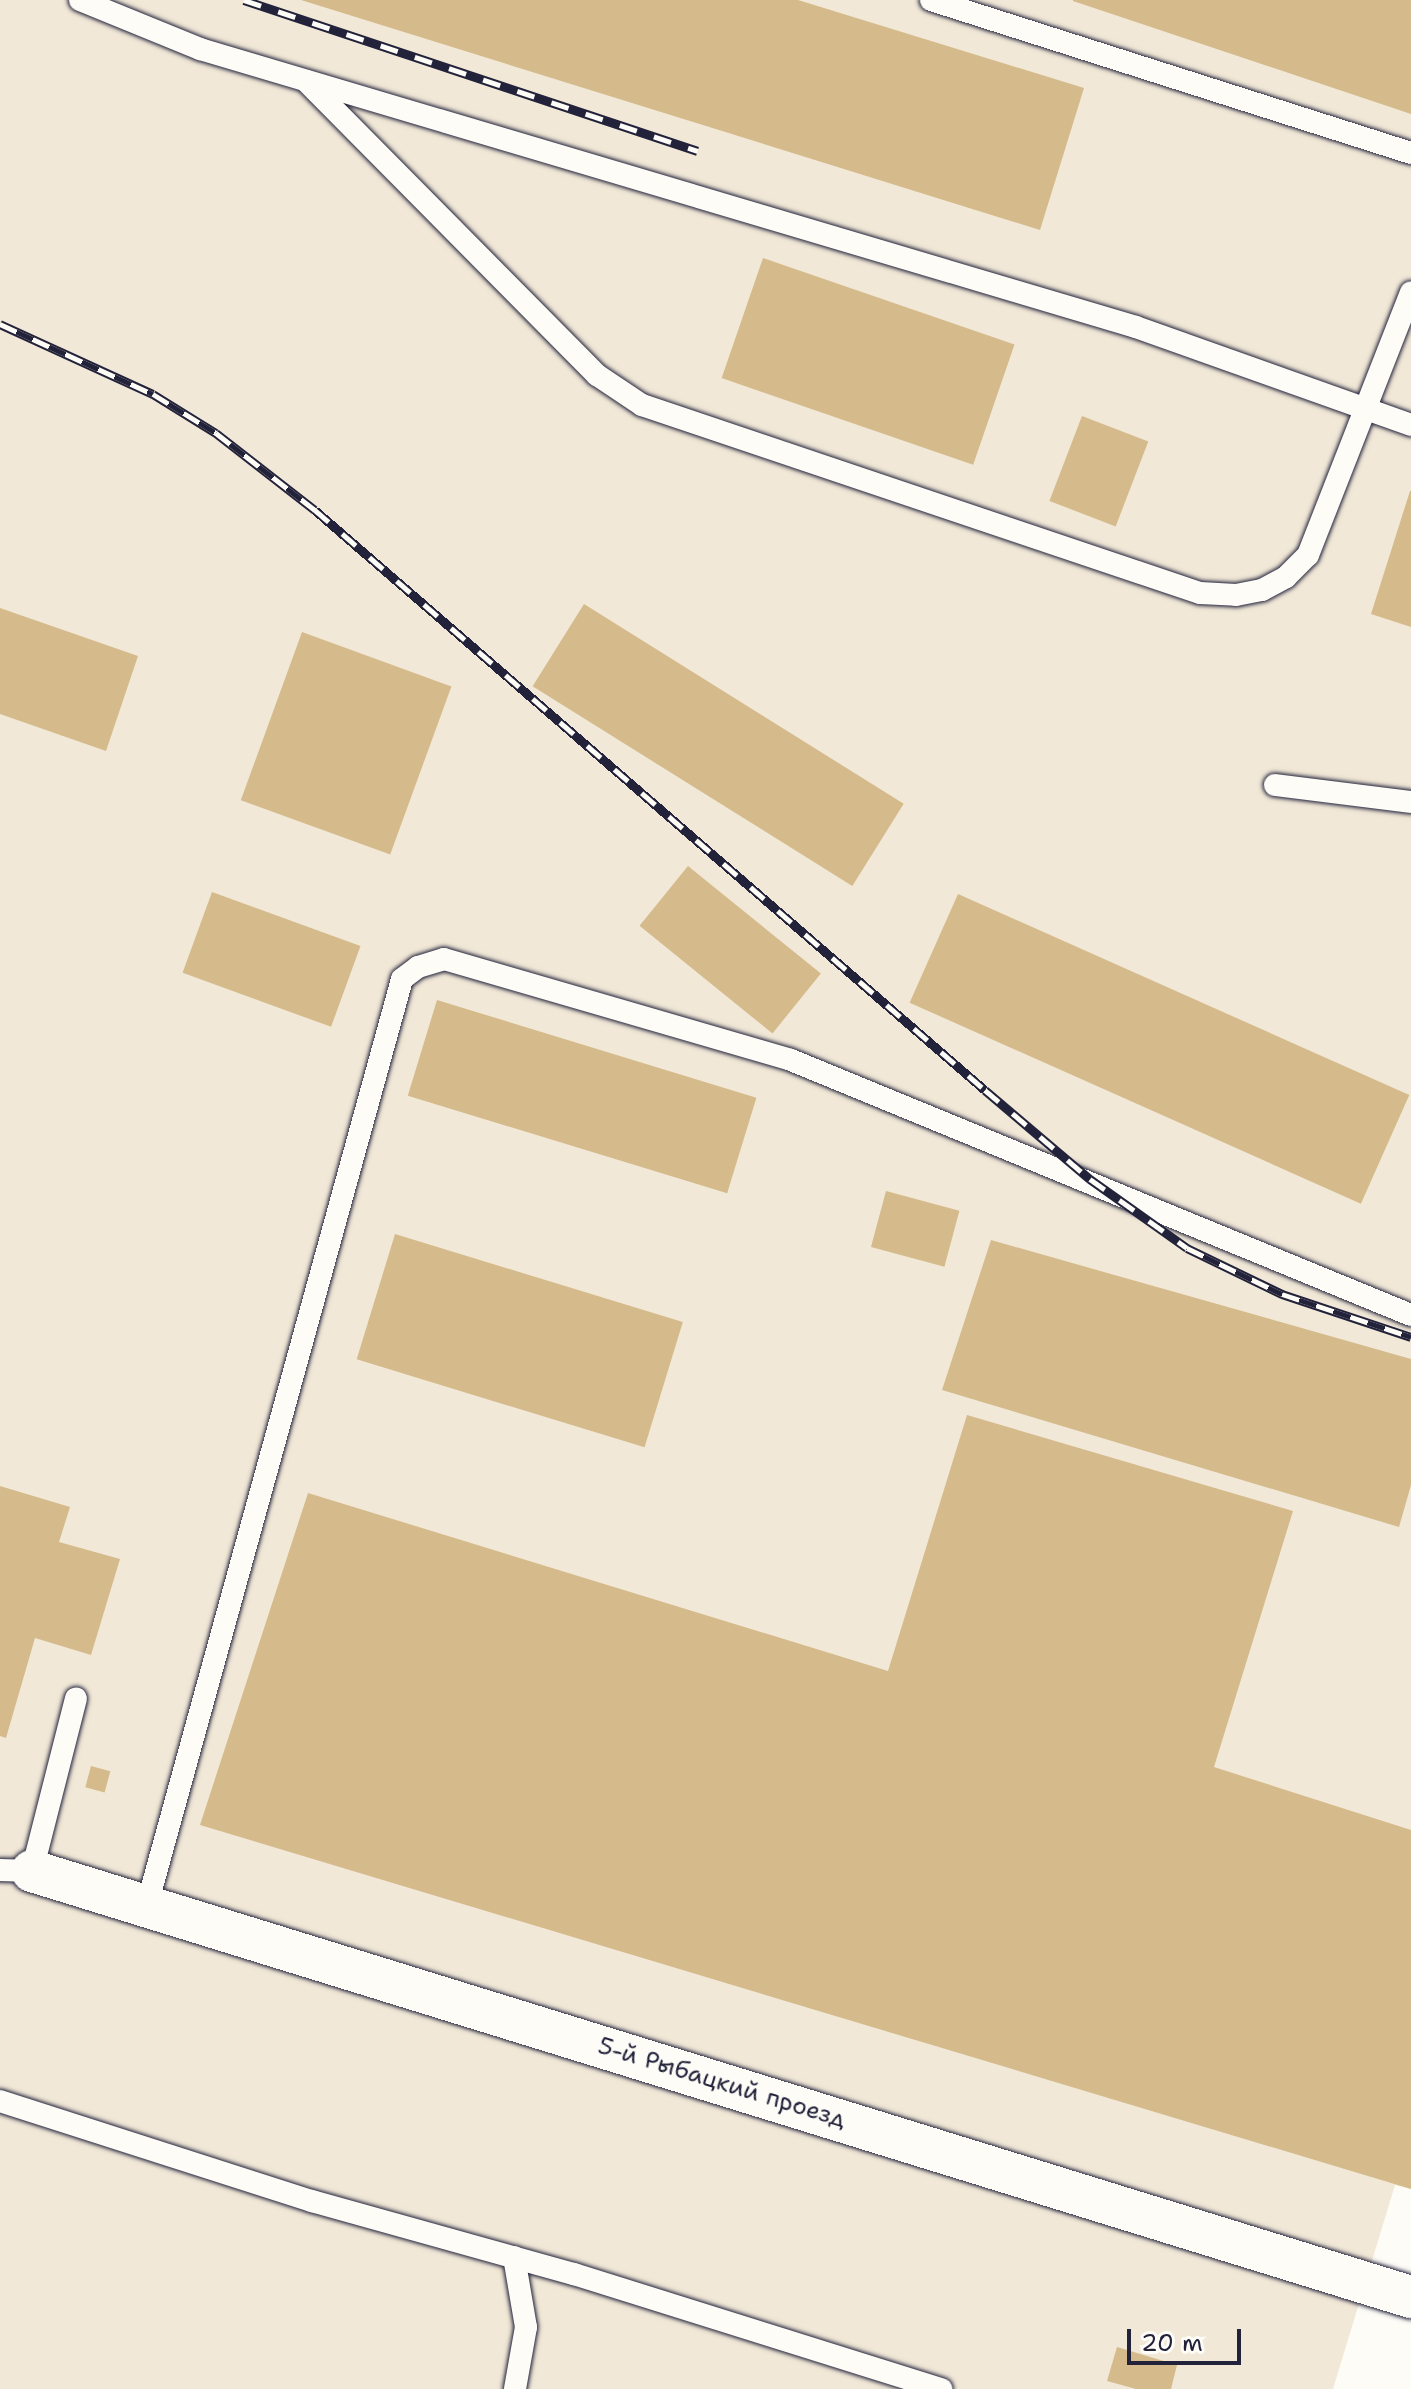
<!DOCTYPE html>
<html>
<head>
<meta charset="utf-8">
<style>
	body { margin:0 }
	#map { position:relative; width:1411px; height:2389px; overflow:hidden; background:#fdfcf7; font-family:"Shantell Sans",sans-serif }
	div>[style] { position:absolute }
	.built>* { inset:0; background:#f1e8d7 }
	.building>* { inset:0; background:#d5bb8b; transform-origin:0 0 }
	.roads { filter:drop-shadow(0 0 2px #22223b) drop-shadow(0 0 2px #22223b) }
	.service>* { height:22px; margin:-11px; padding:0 11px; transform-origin:11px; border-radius:11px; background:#fdfcf7 }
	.minor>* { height:42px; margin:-21px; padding:0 21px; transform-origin:21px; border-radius:21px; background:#fdfcf7 }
	.rail>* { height:9px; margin-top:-4.5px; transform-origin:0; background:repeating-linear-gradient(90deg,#fdfcf7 0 18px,#22223b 0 36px); box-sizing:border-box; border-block:2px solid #22223b }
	span { translate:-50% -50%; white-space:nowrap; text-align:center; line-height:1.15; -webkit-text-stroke:7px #fdfcf7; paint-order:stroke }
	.street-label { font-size:24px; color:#22223b }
	.scale { position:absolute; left:1127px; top:2329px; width:114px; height:36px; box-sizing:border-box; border:4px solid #22223b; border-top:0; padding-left:10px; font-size:24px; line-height:28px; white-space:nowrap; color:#22223b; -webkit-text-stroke:6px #fdfcf7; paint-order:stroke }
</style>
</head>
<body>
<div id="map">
	<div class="built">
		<i style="clip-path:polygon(0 0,1411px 0,1411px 2189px,1395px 2185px,1333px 2389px,0 2389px)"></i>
	</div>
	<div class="building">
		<i style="clip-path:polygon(301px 0,798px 0,1084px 88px,1040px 230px)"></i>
		<i style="clip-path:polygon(1411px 0,1411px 114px,1073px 1px,1073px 0)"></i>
		<i style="left:763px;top:258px;width:266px;height:127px;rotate:19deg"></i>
		<i style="left:1082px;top:416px;width:71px;height:91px;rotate:21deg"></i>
		<i style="clip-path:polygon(1410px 491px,1411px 491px,1411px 627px,1371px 614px)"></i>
		<i style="left:584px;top:604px;width:377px;height:97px;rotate:32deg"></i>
		<i style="clip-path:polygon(0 608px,138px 656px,106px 751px,0 714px)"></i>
		<i style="left:302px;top:632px;width:159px;height:179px;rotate:20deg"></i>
		<i style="left:688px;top:866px;width:171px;height:77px;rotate:39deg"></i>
		<i style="left:212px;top:892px;width:158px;height:86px;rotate:20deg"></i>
		<i style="left:958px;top:894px;width:494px;height:119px;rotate:24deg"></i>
		<i style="left:437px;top:1000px;width:334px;height:100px;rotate:17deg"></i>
		<i style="left:886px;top:1191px;width:76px;height:58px;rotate:15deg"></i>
		<i style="left:395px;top:1234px;width:301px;height:131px;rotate:17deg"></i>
		<i style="clip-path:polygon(991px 1240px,1411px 1359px,1411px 1485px,1399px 1527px,942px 1390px)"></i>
		<i style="clip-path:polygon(967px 1415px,1293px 1511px,1214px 1767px,1411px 1830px,1411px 2189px,200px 1825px,308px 1493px,888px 1671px)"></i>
		<i style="clip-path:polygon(0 1486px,70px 1507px,59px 1542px,120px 1559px,91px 1655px,35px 1638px,6px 1738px,0 1736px)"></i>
		<i style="left:91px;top:1766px;width:20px;height:22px;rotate:15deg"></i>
		<i style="clip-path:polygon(1117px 2347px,1177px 2365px,1171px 2389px,1136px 2389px,1107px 2381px)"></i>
	</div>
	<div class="roads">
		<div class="service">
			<i style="left:80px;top:0;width:130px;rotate:22.2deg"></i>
			<i style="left:200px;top:49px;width:976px;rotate:16.54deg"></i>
			<i style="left:1136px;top:327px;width:292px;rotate:19.6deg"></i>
			<i style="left:931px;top:0;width:504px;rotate:17.68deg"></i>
			<i style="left:306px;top:81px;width:414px;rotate:45.3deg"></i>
			<i style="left:597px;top:375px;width:54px;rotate:33.7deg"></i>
			<i style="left:642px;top:405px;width:589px;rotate:18.62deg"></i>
			<i style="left:1200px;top:593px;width:36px;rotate:3deg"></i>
			<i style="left:1236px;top:595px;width:26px;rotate:-11deg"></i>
			<i style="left:1262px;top:590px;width:27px;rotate:-28deg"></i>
			<i style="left:1286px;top:577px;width:31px;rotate:-45deg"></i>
			<i style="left:1308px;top:555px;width:282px;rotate:-68.6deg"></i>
			<i style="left:1275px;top:785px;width:137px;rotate:7.1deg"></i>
			<i style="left:0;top:1870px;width:32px;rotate:2deg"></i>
			<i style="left:32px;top:1871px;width:178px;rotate:-75.7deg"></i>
			<i style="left:147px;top:1905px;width:960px;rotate:-74.6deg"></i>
			<i style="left:402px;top:979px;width:20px;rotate:-37deg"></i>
			<i style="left:418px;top:967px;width:27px;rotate:-17deg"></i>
			<i style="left:444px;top:959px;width:361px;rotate:16.2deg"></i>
			<i style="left:791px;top:1060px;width:670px;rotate:22.36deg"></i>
			<i style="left:0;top:2101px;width:328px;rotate:17.8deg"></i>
			<i style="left:312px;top:2201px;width:272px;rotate:15.6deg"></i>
			<i style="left:574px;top:2274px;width:385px;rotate:17.4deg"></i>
			<i style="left:514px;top:2257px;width:71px;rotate:80.3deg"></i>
			<i style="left:526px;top:2327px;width:63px;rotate:100.1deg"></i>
		</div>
		<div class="minor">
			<i style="left:32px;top:1871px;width:1443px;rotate:17.17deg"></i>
		</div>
	</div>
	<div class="rail">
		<i style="left:244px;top:0;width:478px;rotate:18.4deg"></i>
		<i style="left:0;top:324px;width:168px;rotate:24.6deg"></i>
		<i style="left:153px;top:394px;width:74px;rotate:31.8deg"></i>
		<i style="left:216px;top:433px;width:125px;rotate:37.9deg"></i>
		<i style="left:315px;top:510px;width:886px;rotate:40.88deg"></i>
		<i style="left:985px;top:1090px;width:138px;rotate:40.3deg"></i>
		<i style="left:1090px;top:1179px;width:119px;rotate:35.4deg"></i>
		<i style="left:1187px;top:1248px;width:106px;rotate:25.8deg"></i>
		<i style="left:1282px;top:1294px;width:136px;rotate:18.4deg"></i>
	</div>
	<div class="street-label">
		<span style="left:722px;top:2083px;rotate:17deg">5-й Рыбацкий проезд</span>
	</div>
	<div class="scale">20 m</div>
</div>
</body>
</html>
